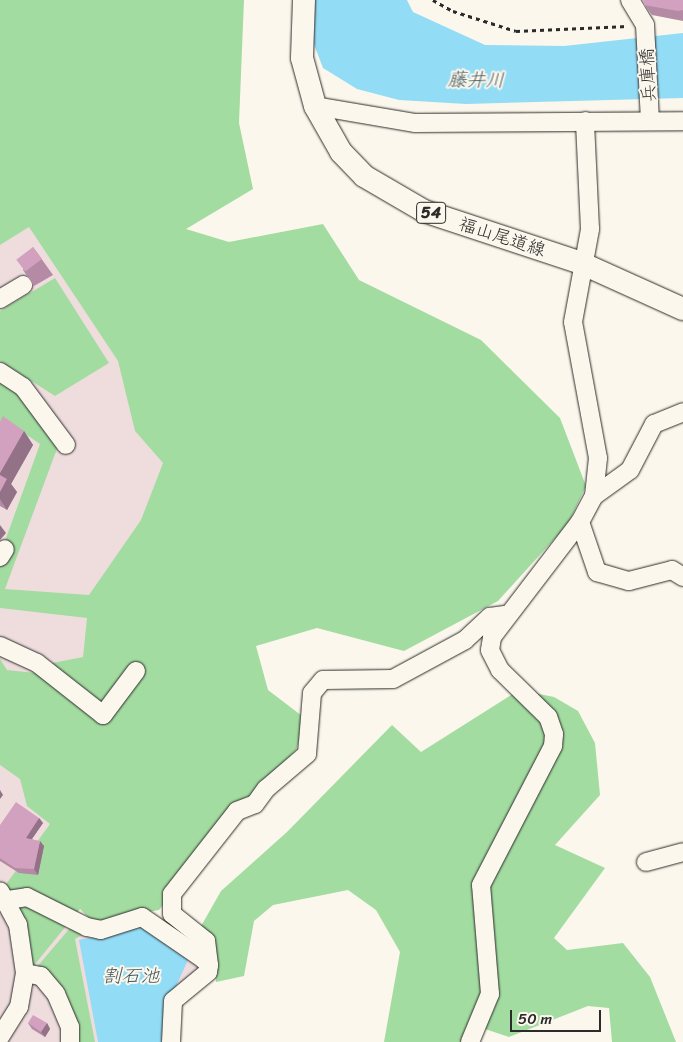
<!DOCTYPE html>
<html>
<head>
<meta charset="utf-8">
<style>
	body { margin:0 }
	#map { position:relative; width:683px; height:1042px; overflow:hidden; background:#fbf7ec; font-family:Sriracha,"Klee One",sans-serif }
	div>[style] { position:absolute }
	.built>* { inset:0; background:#efddde }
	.green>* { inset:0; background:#a3dca1 }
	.water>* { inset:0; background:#93dcf5 }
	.path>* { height:2.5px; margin-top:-1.25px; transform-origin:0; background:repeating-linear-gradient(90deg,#2b2b2b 0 4px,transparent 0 8px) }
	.roads { filter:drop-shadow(0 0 1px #2b2b2b) drop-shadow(0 0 1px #2b2b2b) }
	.minor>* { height:18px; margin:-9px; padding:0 9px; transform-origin:9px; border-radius:9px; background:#fbf7ec }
	.major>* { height:22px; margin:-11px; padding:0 11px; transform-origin:11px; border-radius:11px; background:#fbf7ec }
	.wall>* { inset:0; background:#b58aa4 }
	.shaded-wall>* { inset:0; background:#937186 }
	.building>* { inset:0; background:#d2a1bf; transform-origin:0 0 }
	span { translate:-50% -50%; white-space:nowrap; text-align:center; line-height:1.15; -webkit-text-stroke:4px #fbf7ec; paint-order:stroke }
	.shield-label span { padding:1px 4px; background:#fbf7ec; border:1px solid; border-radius:4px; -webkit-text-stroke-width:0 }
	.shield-label { font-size:16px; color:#2b2b2b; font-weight:700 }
	.street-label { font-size:18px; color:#2b2b2b }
	.water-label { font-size:19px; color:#45575e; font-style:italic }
	.scale { position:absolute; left:510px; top:1010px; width:91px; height:22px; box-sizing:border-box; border:2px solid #2b2b2b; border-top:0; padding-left:6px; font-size:15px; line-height:18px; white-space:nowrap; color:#2b2b2b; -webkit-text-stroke:4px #fbf7ec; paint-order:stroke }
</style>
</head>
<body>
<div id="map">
	<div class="built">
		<i style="clip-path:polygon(0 141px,173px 452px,34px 901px,94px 928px,142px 917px,209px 965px,173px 1001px,175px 1042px,0 1042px)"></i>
	</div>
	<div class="green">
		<i style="clip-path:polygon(0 0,244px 0,239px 123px,253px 189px,186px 229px,229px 242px,323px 224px,359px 280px,481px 340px,560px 418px,586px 486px,568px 524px,498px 601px,404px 651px,317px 628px,256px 646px,268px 690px,306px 719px,296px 750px,254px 792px,159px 910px,93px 922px,80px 909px,31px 969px,4px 887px,50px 824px,27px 806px,20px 779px,0 765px,0 659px,7px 670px,35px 673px,47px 664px,83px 657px,87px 618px,0 608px,0 555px,40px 444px,12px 425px,0 449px,0 381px,19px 392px,58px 446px,5px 589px,89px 595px,141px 520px,163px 463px,135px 431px,118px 361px,29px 227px,0 245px)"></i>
		<i style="clip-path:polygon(55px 278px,109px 363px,55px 396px,0 361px,0 311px)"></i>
		<i style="clip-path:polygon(519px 690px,554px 697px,578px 711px,595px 743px,600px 795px,555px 845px,605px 868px,554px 938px,567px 950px,623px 943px,650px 977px,676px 1042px,612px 1042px,609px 1008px,588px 1006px,509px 1037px,473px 1025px,461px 1042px,384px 1042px,400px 952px,376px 910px,348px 890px,273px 905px,254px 921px,244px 976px,216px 982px,213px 944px,200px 928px,221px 891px,287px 832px,392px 725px,421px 752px)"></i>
		<i style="clip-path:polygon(70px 928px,86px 933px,75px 939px,95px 1042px,76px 1042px,36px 968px)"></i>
	</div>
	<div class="water">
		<i style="clip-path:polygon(314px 0,407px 0,413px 12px,485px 45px,564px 46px,683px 33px,683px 98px,466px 104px,399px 100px,357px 89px,323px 68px,308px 29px)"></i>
		<i style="clip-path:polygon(141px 927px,188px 960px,168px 1004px,168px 1042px,98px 1042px,79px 940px)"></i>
	</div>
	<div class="path">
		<i style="left:433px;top:0;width:23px;rotate:29deg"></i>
		<i style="left:453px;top:11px;width:66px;rotate:17.6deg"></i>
		<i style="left:516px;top:31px;width:112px;rotate:-2.6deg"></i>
	</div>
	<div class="roads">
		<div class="minor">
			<i style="left:630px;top:0;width:29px;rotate:59deg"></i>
			<i style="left:645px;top:25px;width:96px;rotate:87deg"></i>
			<i style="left:315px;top:106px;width:102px;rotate:9.6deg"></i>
			<i style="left:416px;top:123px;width:267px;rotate:-0.4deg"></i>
			<i style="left:0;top:299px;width:27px;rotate:-31deg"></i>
			<i style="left:0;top:372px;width:27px;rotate:33deg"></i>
			<i style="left:23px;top:387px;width:72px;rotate:53.4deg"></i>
			<i style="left:594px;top:496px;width:44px;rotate:-35.8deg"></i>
			<i style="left:630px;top:470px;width:52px;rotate:-62.4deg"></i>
			<i style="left:654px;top:424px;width:31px;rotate:-22deg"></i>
			<i style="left:580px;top:522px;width:53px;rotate:71.2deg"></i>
			<i style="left:597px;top:572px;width:33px;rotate:16deg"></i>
			<i style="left:629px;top:581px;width:44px;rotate:-14.3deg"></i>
			<i style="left:672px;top:570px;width:13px;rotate:32deg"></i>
			<i style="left:0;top:557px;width:9px;rotate:-58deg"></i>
			<i style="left:0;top:646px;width:41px;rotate:24.7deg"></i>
			<i style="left:37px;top:663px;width:84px;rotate:38.2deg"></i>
			<i style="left:103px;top:715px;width:55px;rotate:-53.1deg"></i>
			<i style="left:646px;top:862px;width:38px;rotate:-15deg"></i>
			<i style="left:8px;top:900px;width:19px;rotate:-9deg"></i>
			<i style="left:27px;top:897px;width:67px;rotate:26.6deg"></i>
			<i style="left:87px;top:927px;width:14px;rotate:12deg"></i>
			<i style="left:101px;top:930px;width:43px;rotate:-17.6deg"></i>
			<i style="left:142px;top:917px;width:74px;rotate:34.5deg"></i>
			<i style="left:203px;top:959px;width:8px;rotate:45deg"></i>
			<i style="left:209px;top:965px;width:7px;rotate:98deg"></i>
			<i style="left:208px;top:972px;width:45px;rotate:140.4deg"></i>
			<i style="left:173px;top:1001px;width:41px;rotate:92.8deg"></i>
			<i style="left:209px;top:965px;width:24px;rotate:-97deg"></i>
			<i style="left:206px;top:941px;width:43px;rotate:-141.5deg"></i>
			<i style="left:172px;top:914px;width:20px;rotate:-90deg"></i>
			<i style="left:172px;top:894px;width:105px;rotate:-51.9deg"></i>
			<i style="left:237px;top:811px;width:19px;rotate:-21deg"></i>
			<i style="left:255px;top:804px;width:19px;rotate:-54deg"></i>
			<i style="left:266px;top:789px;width:54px;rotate:-40.5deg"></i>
			<i style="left:307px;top:754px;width:61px;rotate:-85.3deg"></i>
			<i style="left:312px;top:693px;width:17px;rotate:-50deg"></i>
			<i style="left:323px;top:680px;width:70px;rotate:-0.8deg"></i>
			<i style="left:393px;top:679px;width:82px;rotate:-28.4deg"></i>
			<i style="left:465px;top:640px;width:34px;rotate:-43deg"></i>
			<i style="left:490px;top:617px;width:15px;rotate:-8deg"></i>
			<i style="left:25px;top:973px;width:16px;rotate:11deg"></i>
			<i style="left:41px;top:976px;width:23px;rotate:50deg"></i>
			<i style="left:56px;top:994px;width:36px;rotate:67deg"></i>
			<i style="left:70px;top:1027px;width:15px;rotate:90deg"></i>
			<i style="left:0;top:1037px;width:36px;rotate:-58deg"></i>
			<i style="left:19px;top:1007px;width:35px;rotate:-80deg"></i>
			<i style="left:25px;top:973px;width:49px;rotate:-98.3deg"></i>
			<i style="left:18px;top:925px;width:38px;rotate:-118deg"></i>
			<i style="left:470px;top:1042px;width:52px;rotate:-67.4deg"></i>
			<i style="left:490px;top:994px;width:109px;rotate:-94.7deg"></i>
			<i style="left:481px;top:885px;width:157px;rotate:-62.6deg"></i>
			<i style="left:553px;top:746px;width:12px;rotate:-85deg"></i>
			<i style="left:554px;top:734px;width:18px;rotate:-109deg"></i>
			<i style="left:548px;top:717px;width:67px;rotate:-135.6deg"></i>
			<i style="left:500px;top:670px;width:22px;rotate:-117deg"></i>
			<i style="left:490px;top:650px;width:13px;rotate:-81deg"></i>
			<i style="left:492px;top:637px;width:145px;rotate:-52.6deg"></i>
			<i style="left:580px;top:522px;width:30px;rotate:-62deg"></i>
			<i style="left:594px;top:496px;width:38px;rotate:-84deg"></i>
			<i style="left:598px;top:458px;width:138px;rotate:-100.4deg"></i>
			<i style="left:573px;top:322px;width:95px;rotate:-79.6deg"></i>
			<i style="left:590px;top:229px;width:108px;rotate:-92.7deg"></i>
		</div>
		<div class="major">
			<i style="left:304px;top:0;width:58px;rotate:92deg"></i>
			<i style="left:302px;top:58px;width:50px;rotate:74.8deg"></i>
			<i style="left:315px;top:106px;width:53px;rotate:60.5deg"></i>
			<i style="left:341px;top:152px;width:33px;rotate:46deg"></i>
			<i style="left:364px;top:176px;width:69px;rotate:30.3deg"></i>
			<i style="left:424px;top:211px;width:165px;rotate:18.3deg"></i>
			<i style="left:581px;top:263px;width:112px;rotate:24.3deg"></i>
		</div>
	</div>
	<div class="wall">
		<i style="clip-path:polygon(683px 0,683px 21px,652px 15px,644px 5px)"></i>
		<i style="clip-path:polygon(33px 247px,53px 275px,34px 286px,23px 270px)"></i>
		<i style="clip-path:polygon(0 422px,24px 431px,33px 445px,11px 484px,17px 492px,7px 510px,0 506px)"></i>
		<i style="clip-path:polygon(39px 818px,43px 823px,32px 839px,44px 846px,38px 875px,19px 873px,0 861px,0 825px)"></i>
		<i style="clip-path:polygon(28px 1023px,47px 1023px,50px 1029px,45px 1037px,32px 1029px)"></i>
	</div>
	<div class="shaded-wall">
		<i style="clip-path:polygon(24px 431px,33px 445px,11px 484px,17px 492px,7px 510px,0 499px,0 473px)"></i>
		<i style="clip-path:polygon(0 525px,6px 533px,0 540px)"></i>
		<i style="clip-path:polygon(0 790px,3px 795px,0 799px)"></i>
		<i style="clip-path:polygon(39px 818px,43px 823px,29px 843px,26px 838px)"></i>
		<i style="clip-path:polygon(40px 841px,44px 846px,38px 875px,34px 869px)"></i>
		<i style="clip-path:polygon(47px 1023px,50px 1029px,45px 1037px,41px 1032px)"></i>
	</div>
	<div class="building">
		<i style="clip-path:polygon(643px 0,683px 0,683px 10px,678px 11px,644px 5px)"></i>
		<i style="left:33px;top:247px;width:15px;height:21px;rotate:53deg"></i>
		<i style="clip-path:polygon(3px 416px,24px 431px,0 473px,0 422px)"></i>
		<i style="clip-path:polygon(0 475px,7px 479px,0 492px)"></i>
		<i style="clip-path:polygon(16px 802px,39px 818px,26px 838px,40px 841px,34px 869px,15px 868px,0 858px,0 825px)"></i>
		<i style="clip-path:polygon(33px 1015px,47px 1023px,41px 1032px,28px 1023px)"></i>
	</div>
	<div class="shield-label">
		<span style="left:431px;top:213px">54</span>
	</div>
	<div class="street-label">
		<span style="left:648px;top:75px;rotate:-93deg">兵庫橋</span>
		<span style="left:502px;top:237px;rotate:18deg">福山尾道線</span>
	</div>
	<div class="water-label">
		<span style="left:476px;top:80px;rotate:1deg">藤井川</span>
		<span style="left:131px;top:976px">割石池</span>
	</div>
	<div class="scale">50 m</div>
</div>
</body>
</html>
